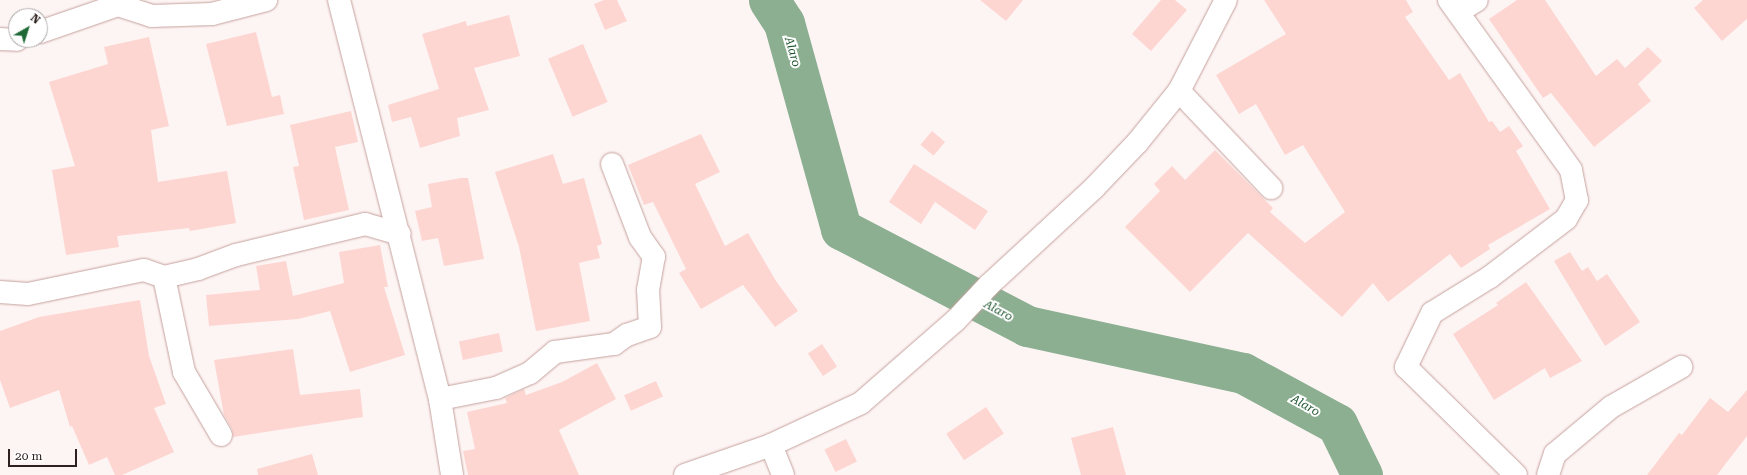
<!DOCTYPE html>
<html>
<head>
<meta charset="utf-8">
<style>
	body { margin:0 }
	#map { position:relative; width:1747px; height:475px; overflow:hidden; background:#fdf5f4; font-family:"Roboto Serif",serif }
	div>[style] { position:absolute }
	.river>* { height:41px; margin:-20.5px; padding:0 20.5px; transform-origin:20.5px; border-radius:20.5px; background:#8caf92 }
	.building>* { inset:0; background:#fdd6d2; transform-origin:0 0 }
	.roads { filter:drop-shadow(0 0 1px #c5a19d) drop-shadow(0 0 1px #c5a19d) }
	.minor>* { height:22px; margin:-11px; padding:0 11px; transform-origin:11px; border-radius:11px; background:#fff }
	span { translate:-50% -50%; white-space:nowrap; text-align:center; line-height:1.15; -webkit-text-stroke:4px #fff; paint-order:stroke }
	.water-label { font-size:12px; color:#1f562f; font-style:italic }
	.north { position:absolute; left:8px; top:8px; width:40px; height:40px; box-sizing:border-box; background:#fff; border:1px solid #aca6a6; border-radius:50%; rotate:39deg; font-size:11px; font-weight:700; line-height:16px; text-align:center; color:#2f2120 }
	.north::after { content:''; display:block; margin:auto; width:14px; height:18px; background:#1e6836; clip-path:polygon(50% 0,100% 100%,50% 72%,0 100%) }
	.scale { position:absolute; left:8px; top:449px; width:69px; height:18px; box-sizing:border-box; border:2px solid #2f2120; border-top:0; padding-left:5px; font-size:12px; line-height:14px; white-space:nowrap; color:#2f2120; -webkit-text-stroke:3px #fff; paint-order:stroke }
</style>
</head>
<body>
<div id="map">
	<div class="river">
		<i style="left:769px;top:0;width:27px;rotate:57deg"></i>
		<i style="left:784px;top:23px;width:214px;rotate:74.5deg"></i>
		<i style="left:841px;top:229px;width:210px;rotate:27.5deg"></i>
		<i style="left:1027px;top:326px;width:221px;rotate:12.3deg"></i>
		<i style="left:1243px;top:373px;width:107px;rotate:28.5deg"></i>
		<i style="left:1337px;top:424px;width:57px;rotate:63.9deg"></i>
	</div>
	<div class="building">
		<i style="clip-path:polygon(604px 0,617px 0,627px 21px,605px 30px,594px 4px)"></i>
		<i style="clip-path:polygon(980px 0,1023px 0,1006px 21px)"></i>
		<i style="clip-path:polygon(1161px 0,1175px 0,1187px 10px,1151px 51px,1132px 34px)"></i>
		<i style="clip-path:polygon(1264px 0,1406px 0,1413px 12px,1405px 17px,1449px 80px,1460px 73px,1489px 122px,1492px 121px,1500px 132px,1509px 126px,1523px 146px,1516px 151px,1550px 209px,1488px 245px,1490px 249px,1461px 268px,1450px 254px,1388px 302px,1373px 283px,1342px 317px,1248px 233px,1190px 292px,1125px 227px,1160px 191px,1154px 184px,1172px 166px,1185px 180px,1215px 150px,1273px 208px,1270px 212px,1305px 243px,1345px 212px,1303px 145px,1285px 155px,1256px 104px,1239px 114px,1216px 75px,1286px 34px)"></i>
		<i style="clip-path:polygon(1517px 0,1545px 0,1596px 76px,1617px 59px,1625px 68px,1648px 47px,1662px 61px,1638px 84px,1651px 101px,1594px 147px,1551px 93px,1543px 98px,1489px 19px)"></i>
		<i style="clip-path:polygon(1703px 0,1747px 0,1747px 19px,1722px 41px,1694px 8px)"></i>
		<i style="clip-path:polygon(509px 15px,520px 56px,474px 68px,489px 110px,457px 118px,460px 136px,420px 148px,411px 117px,392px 122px,388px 105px,439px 89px,422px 34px,466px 21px,467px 26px)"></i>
		<i style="clip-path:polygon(256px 32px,272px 97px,280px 95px,284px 114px,227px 126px,206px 44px)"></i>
		<i style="clip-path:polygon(149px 37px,169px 126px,151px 130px,158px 182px,227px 171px,236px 223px,190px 231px,189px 228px,117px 236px,119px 247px,66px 255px,52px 170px,75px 166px,49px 82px,108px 64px,104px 47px)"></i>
		<i style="left:583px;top:44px;width:63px;height:38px;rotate:67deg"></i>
		<i style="clip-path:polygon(351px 111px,358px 142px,335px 147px,349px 210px,304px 220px,293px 167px,299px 166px,290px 125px)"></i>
		<i style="left:932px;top:131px;width:17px;height:18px;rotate:40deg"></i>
		<i style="clip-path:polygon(701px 134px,720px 172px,695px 184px,725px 246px,748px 233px,776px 281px,798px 311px,775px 327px,743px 285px,701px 309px,679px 273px,686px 269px,653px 202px,644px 205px,628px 165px)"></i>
		<i style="clip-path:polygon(553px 154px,563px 184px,584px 178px,602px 244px,597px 246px,600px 258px,579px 263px,590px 321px,536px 331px,519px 247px,495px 172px)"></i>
		<i style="clip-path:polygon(914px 164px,988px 211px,975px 230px,935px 202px,921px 224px,889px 202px)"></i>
		<i style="clip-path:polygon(461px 178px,468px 178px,484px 259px,444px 266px,438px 238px,422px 241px,415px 211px,432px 207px,428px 184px)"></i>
		<i style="clip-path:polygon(380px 245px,388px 287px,384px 287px,405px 355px,350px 372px,330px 311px,298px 319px,209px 326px,206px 295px,260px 290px,256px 266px,286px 261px,293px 296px,344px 283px,339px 252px)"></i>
		<i style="clip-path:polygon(1570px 252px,1582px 271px,1588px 267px,1597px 281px,1607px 274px,1640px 322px,1605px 346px,1554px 261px)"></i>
		<i style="clip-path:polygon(1526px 282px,1582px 361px,1550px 378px,1545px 368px,1494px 400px,1453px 334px,1498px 305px,1496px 303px)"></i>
		<i style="clip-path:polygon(140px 300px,149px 356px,166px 404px,154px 408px,174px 452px,122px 475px,115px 475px,107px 457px,89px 465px,72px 426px,70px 427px,59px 390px,10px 408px,0 380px,0 331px,39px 317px)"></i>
		<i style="left:499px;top:333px;width:19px;height:41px;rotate:78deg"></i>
		<i style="left:822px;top:344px;width:27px;height:17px;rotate:56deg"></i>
		<i style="clip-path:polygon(293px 349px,300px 395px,360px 389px,363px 417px,233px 437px,232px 429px,224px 415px,214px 360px)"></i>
		<i style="clip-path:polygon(597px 363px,616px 399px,559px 430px,579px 475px,468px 475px,463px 451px,475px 449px,467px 412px,507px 403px,505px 398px,524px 389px,526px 395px,562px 382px)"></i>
		<i style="left:656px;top:381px;width:17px;height:35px;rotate:66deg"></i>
		<i style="clip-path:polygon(1747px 390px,1747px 436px,1717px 475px,1647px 475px,1679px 433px,1682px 435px,1710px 398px,1728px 412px)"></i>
		<i style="left:986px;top:407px;width:32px;height:48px;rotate:56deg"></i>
		<i style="clip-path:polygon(1113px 427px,1126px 475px,1081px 475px,1071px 438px)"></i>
		<i style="left:846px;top:439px;width:25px;height:24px;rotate:64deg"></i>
		<i style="clip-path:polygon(312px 454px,318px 475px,258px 475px,257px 469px)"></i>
	</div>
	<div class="roads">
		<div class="minor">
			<i style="left:339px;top:0;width:412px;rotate:75.8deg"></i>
			<i style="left:440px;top:399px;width:77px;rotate:81deg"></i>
			<i style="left:1449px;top:0;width:209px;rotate:54.3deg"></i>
			<i style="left:1571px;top:170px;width:31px;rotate:79deg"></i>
			<i style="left:1577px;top:200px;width:22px;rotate:120deg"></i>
			<i style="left:1566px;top:219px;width:96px;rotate:142.7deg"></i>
			<i style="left:1490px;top:277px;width:68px;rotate:148.2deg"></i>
			<i style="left:1432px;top:313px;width:60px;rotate:115.7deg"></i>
			<i style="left:1406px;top:367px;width:154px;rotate:44.5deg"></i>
			<i style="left:1458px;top:12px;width:22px;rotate:-32deg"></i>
			<i style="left:40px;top:32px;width:83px;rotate:-19.1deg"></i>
			<i style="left:118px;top:5px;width:35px;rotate:18deg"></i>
			<i style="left:151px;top:16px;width:61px;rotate:-1.9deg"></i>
			<i style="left:212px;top:14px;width:56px;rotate:-14.5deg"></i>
			<i style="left:0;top:39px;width:17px;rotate:3deg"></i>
			<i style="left:1179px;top:91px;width:134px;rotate:46.5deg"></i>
			<i style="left:164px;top:277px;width:97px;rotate:78.1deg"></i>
			<i style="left:184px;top:372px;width:73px;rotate:59.6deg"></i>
			<i style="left:0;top:292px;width:28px;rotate:4deg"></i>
			<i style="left:28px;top:294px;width:118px;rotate:-11.7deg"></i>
			<i style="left:144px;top:270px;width:21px;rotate:19deg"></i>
			<i style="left:164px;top:277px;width:35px;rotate:-13deg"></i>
			<i style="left:198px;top:269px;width:40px;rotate:-20.2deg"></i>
			<i style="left:236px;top:255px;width:133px;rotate:-13.5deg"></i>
			<i style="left:365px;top:224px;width:36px;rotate:16deg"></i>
			<i style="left:440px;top:399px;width:57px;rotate:-11.1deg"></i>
			<i style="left:496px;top:388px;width:37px;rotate:-24deg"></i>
			<i style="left:530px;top:373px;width:33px;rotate:-40deg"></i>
			<i style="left:555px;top:352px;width:60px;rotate:-7.7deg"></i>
			<i style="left:614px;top:344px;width:16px;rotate:-35deg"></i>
			<i style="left:627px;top:335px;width:24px;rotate:-19deg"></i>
			<i style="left:650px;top:327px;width:37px;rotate:-93deg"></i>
			<i style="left:648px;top:290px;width:34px;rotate:-80deg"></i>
			<i style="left:654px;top:257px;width:24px;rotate:-125deg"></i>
			<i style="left:640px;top:237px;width:78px;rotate:-111deg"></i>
			<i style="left:771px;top:445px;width:32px;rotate:68deg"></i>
			<i style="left:685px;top:475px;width:91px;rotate:-19.2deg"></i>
			<i style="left:771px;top:445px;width:99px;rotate:-25deg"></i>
			<i style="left:861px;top:403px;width:125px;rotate:-41.1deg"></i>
			<i style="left:955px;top:321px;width:50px;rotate:-46.6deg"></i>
			<i style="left:989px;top:285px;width:143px;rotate:-42.7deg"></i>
			<i style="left:1094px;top:188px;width:62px;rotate:-46.3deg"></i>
			<i style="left:1137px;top:143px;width:67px;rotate:-51.1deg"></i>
			<i style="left:1179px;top:91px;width:102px;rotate:-62.7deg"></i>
			<i style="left:1548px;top:475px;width:22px;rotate:-72deg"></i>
			<i style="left:1555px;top:454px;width:73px;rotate:-40deg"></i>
			<i style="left:1611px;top:407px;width:81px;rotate:-29.7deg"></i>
		</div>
	</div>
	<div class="water-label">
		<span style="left:792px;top:52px;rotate:74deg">Alaro</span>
		<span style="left:998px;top:311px;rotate:28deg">Alaro</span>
		<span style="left:1305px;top:406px;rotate:29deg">Alaro</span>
	</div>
	<div class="north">N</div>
	<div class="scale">20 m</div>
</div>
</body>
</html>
